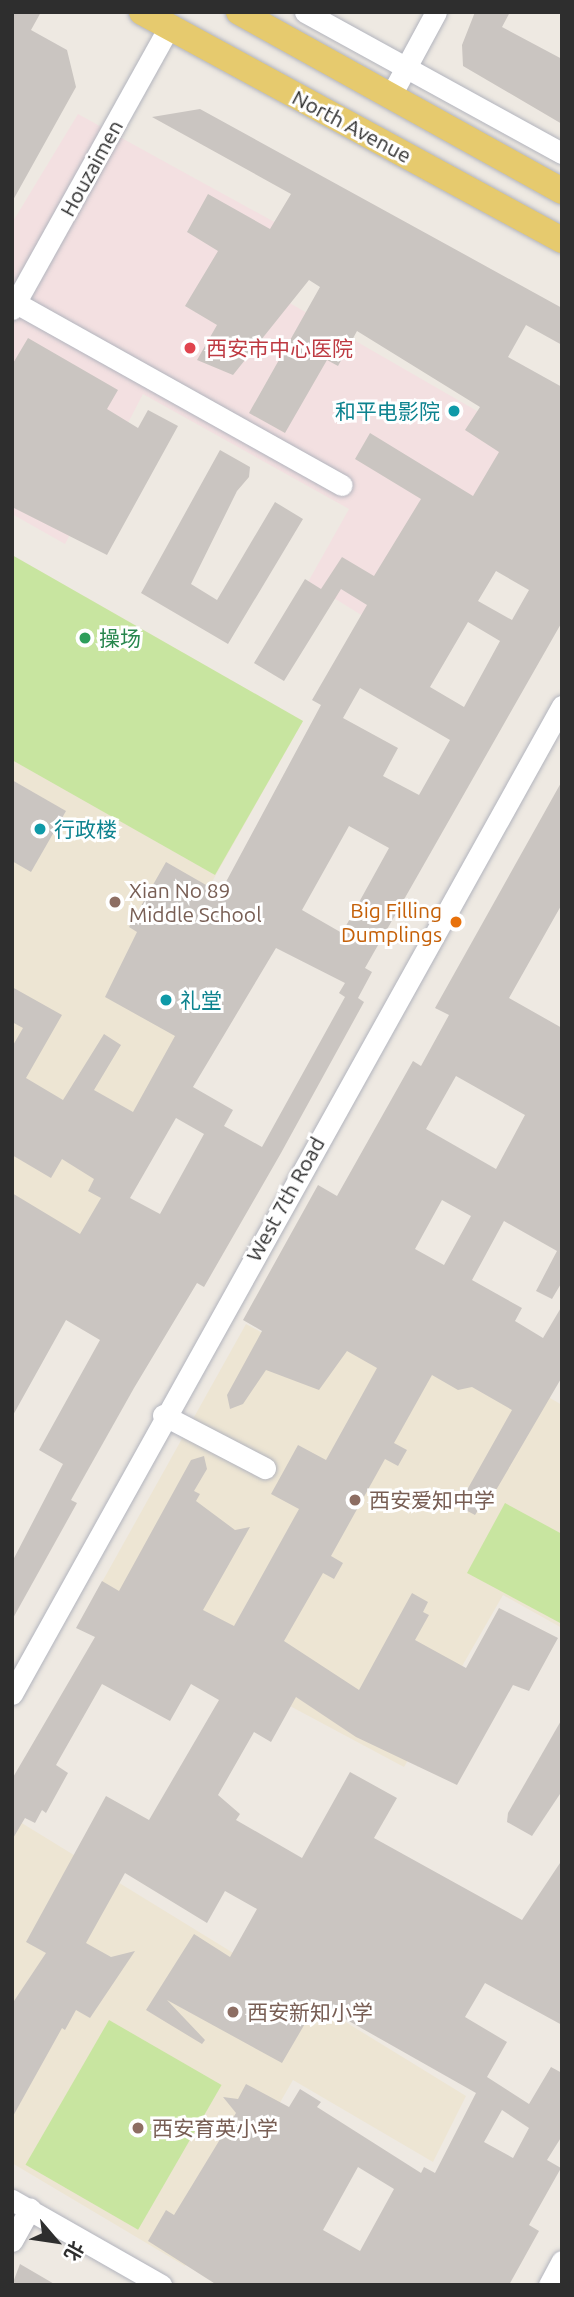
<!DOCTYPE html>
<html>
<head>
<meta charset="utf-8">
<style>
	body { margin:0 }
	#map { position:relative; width:574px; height:2297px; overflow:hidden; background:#eee9e2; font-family:Ubuntu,"Noto Sans SC",sans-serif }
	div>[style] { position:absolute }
	.education>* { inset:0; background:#ede5d3 }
	.medical>* { inset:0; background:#f3e0e1 }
	.pitch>* { inset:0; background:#c8e5a0; transform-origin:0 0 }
	.building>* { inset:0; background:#cac5c1 }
	.roads { filter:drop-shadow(0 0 2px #b2b4bd) drop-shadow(0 0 2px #b2b4bd) }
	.minor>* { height:21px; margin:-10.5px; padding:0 10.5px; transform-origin:10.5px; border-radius:10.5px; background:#fff }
	.major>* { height:26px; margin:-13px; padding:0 13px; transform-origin:13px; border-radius:13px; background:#e6ca6e }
	.dots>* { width:19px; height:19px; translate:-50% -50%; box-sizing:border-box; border:4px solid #fff; border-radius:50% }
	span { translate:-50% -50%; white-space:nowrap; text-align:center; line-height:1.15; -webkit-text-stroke:6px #fff; paint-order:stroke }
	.street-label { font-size:21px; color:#2e2e2e }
	.health-label { font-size:21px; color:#be3a42 }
	.left { translate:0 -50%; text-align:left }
	.culture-label { font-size:21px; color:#0d838f }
	.right { translate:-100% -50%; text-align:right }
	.leisure-label { font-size:21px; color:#27864d }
	.education-label { font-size:21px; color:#785e54 }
	.food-label { font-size:21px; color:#c56008 }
	.frame { position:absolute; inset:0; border:14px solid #2e2e2e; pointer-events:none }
	.north { position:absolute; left:21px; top:2206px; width:70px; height:70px; -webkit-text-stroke:5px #fff; paint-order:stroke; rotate:119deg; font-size:19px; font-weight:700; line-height:28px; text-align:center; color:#2e2e2e }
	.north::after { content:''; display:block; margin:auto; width:24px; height:32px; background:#2e2e2e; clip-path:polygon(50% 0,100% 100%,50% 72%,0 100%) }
</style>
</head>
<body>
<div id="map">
	<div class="education">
		<i style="clip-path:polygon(12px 555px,303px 721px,205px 894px,233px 1006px,94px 1251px,12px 1204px)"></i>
		<i style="clip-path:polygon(355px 1284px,562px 1405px,562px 1628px,503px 1595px,404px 1767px,92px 1600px,246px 1324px,312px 1360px)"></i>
		<i style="clip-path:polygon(12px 1817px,466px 2096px,433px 2162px,293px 2080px,185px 2266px,12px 2163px)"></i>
	</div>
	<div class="medical">
		<i style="clip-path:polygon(78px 114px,318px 246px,288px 302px,515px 433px,400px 639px,308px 582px,349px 509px,143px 394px,65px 544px,12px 514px,12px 223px)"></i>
	</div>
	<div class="pitch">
		<i style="clip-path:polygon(12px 555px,303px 721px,215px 875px,12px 760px)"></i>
		<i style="clip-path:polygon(505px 1503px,562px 1534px,562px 1624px,467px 1573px)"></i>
		<i style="left:109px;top:2020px;width:130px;height:167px;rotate:30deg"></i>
	</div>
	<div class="building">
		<i style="clip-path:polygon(12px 12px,41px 12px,31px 30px,67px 50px,76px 87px,12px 202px)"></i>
		<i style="clip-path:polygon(475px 12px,510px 12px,502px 27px,562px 59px,562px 124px,463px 66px,462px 45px)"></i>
		<i style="clip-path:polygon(evenodd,200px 109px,562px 308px,562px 345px,526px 325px,508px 357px,562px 387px,562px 622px,365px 968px,372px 972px,358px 998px,364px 1002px,281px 1153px,204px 1287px,197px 1283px,134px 1388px,71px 1500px,77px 1503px,12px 1620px,12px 1562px,63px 1464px,39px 1450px,100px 1340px,66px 1320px,12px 1417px,12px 1193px,80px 1234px,101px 1198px,88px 1191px,94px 1179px,62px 1159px,51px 1178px,12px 1155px,12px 1047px,23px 1028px,12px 1022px,12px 987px,62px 1015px,26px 1078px,63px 1100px,104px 1034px,121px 1045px,94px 1090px,133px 1112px,175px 1036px,105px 997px,137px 932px,129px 927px,166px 862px,220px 893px,321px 705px,312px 700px,367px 605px,341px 589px,284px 681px,254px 663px,305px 579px,321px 589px,342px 557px,374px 576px,421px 499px,355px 459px,370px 433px,473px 496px,499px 452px,465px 430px,480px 407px,357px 331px,338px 366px,327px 360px,285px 433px,249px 413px,320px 287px,309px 280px,233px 375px,197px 360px,217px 325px,185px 306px,218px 251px,187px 232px,208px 194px,270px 229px,291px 194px,152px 117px,200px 109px,496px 571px,529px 590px,512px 620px,478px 601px,496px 571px,200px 109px,468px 622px,500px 641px,464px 707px,430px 687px,468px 622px,200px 109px,360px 688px,450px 740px,419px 795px,383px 776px,398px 748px,343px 718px,360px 688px,200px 109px,349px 826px,389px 848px,342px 933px,302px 910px,349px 826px,200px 109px,276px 948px,345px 983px,339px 993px,345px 997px,262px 1147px,224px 1126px,233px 1110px,193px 1087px,276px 948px,200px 109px,176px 1118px,204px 1134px,160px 1214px,130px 1198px,176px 1118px)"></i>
		<i style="clip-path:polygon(28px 338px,118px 390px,107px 409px,138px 428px,148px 410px,178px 426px,107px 555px,12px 507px,12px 365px)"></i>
		<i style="clip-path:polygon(220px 450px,250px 467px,249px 477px,237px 491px,191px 584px,217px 600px,275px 502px,303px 519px,228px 644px,141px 593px)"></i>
		<i style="clip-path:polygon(12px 780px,66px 811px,31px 872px,12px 861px)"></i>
		<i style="clip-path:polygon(evenodd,562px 781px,562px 904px,509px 998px,562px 1028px,562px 1282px,552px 1299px,536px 1291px,557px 1251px,504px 1221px,472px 1280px,522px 1308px,515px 1321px,543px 1338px,562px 1306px,562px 1377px,485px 1509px,480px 1507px,475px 1515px,458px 1506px,512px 1410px,472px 1387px,458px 1390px,432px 1375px,394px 1443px,407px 1450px,398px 1466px,385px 1459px,331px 1556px,343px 1563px,334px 1579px,323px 1573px,284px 1641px,359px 1690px,412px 1593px,428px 1602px,423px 1612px,429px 1615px,415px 1640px,466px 1668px,499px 1608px,558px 1638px,529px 1691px,513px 1685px,457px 1785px,356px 1737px,296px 1697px,271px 1742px,254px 1732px,218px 1795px,240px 1814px,236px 1820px,302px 1858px,350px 1772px,397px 1798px,374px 1838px,522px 1920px,562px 1860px,562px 2025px,485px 1983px,465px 2017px,507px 2042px,487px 2077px,529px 2104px,551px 2067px,562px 2073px,562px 2136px,547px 2160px,561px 2168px,529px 2225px,539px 2231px,509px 2285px,217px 2285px,148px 2241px,166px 2210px,174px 2215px,236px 2113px,223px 2097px,238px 2099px,246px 2084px,289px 2107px,300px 2089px,321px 2102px,317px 2107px,421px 2173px,424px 2167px,435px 2173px,476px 2093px,317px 2003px,282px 2063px,167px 2000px,205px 2040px,202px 2044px,164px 2021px,146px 2010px,194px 1934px,230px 1957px,257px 1909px,225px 1891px,207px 1923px,125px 1873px,86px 1943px,111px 1957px,135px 1951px,90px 2018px,76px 2010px,65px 2030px,62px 2028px,12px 2118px,12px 2004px,46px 1953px,26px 1942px,106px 1796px,149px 1820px,219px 1700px,191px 1684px,170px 1721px,102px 1684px,56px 1765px,68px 1773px,46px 1813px,42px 1810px,35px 1823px,25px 1818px,12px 1840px,12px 1779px,95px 1637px,76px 1628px,102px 1581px,119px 1591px,191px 1460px,204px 1456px,207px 1469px,194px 1491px,200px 1494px,196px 1501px,235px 1530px,250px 1527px,203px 1610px,234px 1626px,299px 1509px,271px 1494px,298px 1445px,326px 1460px,377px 1368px,347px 1351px,319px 1390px,266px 1370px,243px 1404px,230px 1409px,227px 1395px,262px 1331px,243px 1320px,318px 1185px,337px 1196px,413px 1061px,421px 1066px,449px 1015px,435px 1008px,562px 781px,456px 1076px,525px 1115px,496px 1169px,426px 1129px,456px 1076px,562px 781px,442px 1200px,471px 1216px,444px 1265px,415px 1249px,442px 1200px,562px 781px,502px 2110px,529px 2128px,513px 2158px,484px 2142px,502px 2110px,562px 781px,358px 2167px,394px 2189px,360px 2251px,323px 2230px,358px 2167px)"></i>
		<i style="clip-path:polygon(562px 1719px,562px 1791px,532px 1836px,507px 1822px,508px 1813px)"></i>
		<i style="clip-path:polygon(20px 2264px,56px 2285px,12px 2285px)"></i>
	</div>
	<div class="roads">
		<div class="minor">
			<i style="left:305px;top:12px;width:293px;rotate:28.8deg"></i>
			<i style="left:390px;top:97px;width:97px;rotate:-61.6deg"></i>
			<i style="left:16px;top:303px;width:373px;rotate:29.2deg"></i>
			<i style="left:12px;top:309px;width:323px;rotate:-60.9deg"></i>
			<i style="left:163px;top:1415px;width:115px;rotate:27.5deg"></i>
			<i style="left:12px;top:1694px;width:1131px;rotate:-60.9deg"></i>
			<i style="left:12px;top:2200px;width:172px;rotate:29.7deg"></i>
			<i style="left:12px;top:2241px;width:37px;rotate:-61deg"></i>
			<i style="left:549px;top:2285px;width:27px;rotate:-62deg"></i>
		</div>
		<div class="major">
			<i style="left:142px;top:12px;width:478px;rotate:28.5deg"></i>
			<i style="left:239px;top:12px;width:369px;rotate:29deg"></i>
		</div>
	</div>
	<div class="dots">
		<i style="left:190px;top:348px;background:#e0444e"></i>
		<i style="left:454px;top:411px;background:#0f9aa8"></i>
		<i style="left:85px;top:638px;background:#2e9e5b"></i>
		<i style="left:40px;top:829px;background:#0f9aa8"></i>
		<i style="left:115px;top:902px;background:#8d6e63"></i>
		<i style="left:456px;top:922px;background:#e8710a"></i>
		<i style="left:166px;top:1000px;background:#0f9aa8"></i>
		<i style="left:355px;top:1500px;background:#8d6e63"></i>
		<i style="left:233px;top:2012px;background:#8d6e63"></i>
		<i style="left:138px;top:2128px;background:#8d6e63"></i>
	</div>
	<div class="street-label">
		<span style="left:352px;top:126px;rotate:28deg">North Avenue</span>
		<span style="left:91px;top:168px;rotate:-61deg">Houzaimen</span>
		<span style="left:285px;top:1199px;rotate:-61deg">West 7th Road</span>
	</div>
	<div class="health-label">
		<span class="left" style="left:206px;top:348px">西安市中心医院</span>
	</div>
	<div class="culture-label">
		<span class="right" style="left:440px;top:411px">和平电影院</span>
		<span class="left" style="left:54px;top:829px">行政楼</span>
		<span class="left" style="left:180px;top:1000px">礼堂</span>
	</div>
	<div class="leisure-label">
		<span class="left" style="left:99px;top:638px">操场</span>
	</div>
	<div class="education-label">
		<span class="left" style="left:129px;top:902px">Xian No 89<br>Middle School</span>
		<span class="left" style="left:369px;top:1500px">西安爱知中学</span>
		<span class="left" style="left:247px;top:2012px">西安新知小学</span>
		<span class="left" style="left:152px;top:2128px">西安育英小学</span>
	</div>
	<div class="food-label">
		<span class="right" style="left:442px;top:922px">Big Filling<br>Dumplings</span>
	</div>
	<div class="frame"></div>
	<div class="north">北</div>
</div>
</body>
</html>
